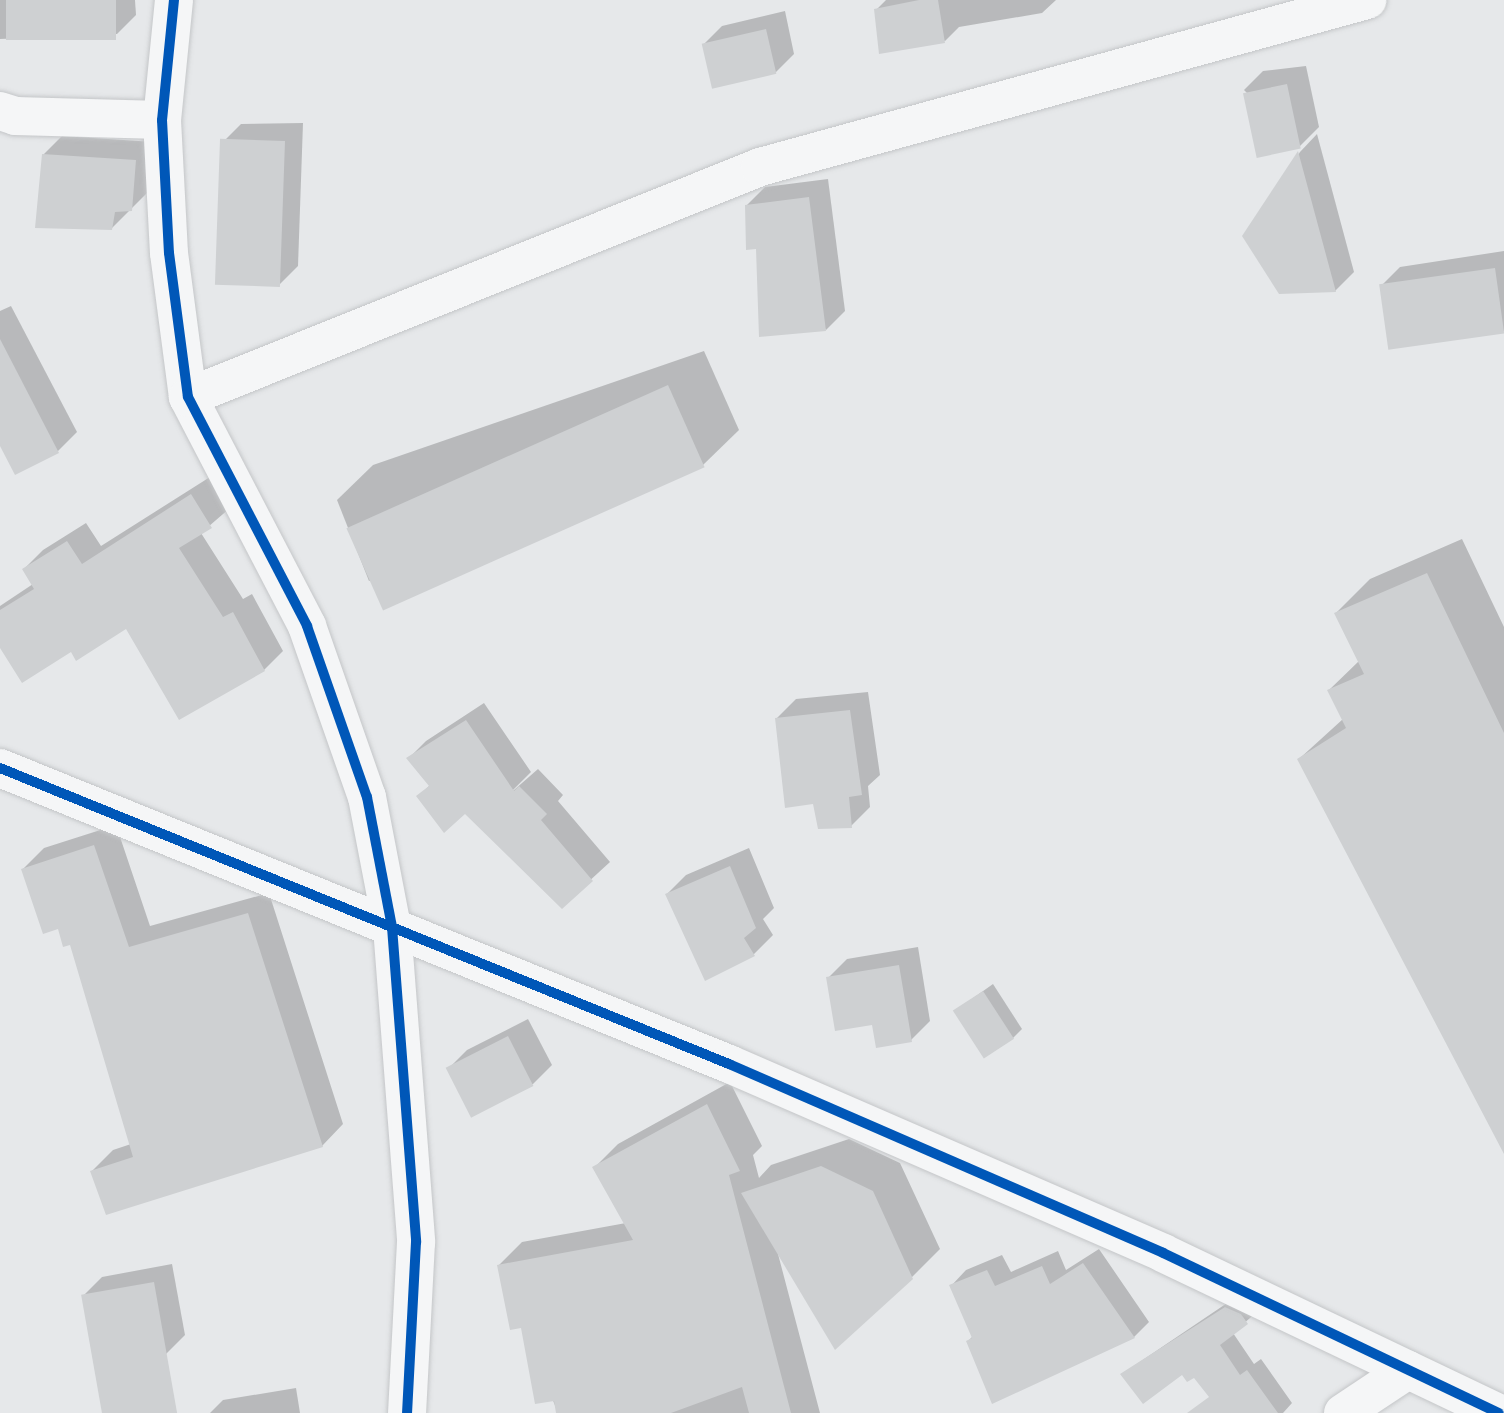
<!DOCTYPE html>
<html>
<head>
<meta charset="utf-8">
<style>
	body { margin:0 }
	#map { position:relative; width:1504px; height:1413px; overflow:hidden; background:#e6e8ea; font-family:"DM Sans",sans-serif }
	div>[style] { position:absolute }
	.shadow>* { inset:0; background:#0003 }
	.building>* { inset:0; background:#ced0d2; transform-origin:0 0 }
	.roads { filter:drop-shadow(0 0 2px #c4c6c8) drop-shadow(0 0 2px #c4c6c8) }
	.minor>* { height:38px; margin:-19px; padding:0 19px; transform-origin:19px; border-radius:19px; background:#f5f6f7 }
	.cycleway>* { height:10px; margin:-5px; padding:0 5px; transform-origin:5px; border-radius:5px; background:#0057b8 }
	span { translate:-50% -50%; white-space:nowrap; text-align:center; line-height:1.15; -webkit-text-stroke:5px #f4f7f9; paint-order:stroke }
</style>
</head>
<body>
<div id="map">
	<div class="shadow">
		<i style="clip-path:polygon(0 0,135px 0,136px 15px,117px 34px,0 39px)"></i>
		<i style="clip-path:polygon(886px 0,1056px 0,1042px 13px,959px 27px,945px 41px,876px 10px)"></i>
		<i style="clip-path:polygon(785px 11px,794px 54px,775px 73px,703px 45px,722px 26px)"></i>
		<i style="clip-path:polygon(1306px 66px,1319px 127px,1300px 146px,1244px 90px,1263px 71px)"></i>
		<i style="clip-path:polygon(303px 123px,298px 266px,279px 285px,222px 143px,241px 124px)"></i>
		<i style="clip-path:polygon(1317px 134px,1354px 272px,1335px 291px,1244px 236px,1300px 152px)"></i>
		<i style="clip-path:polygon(62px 136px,154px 142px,150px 190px,112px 228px,43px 155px)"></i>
		<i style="clip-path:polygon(828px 179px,845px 311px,826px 330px,746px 206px,765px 187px)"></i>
		<i style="clip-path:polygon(1504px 251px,1504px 331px,1391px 348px,1381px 286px,1400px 267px)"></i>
		<i style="clip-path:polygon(11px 306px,77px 432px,58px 451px,0 442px,0 311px)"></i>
		<i style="clip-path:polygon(704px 351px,739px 430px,703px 465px,369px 581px,337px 500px,373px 465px)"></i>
		<i style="clip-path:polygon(210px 477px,230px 508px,201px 533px,243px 599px,252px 594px,283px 651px,264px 670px,127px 627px,71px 650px,0 645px,0 606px,33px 584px,24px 569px,43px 550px,86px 523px,101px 546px)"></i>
		<i style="clip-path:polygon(1462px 539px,1504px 627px,1504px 1151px,1299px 759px,1343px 719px,1329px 690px,1359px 661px,1336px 613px,1370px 579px)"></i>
		<i style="clip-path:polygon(868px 692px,880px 775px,868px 786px,870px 807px,851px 826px,815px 802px,777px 718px,796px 699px)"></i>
		<i style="clip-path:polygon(484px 703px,531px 772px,507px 796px,538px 769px,563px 795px,558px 801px,610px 862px,562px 906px,465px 812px,418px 797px,430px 785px,409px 758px,426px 741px)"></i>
		<i style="clip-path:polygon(116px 825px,150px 926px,269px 893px,343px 1124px,322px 1146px,92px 1171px,113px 1150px,131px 1144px,71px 943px,23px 869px,44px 848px)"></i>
		<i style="clip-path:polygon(749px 848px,774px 908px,763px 919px,773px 935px,754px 954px,706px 979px,667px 894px,686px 875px)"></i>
		<i style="clip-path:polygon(918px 947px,930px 1021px,911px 1040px,873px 1023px,828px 978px,847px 959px)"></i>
		<i style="clip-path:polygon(993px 984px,1022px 1029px,1013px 1038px,955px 1011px)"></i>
		<i style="clip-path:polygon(528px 1019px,552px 1065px,533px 1084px,472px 1116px,448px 1069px,467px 1050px)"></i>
		<i style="clip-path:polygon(730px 1082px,762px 1146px,753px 1155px,759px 1178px,771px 1165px,849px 1139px,900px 1163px,940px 1249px,912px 1277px,778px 1254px,820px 1413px,558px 1413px,499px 1265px,522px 1242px,626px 1223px,595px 1167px,618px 1144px)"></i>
		<i style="clip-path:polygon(1099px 1249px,1149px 1322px,1134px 1337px,968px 1341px,973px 1336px,951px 1286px,966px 1270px,1002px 1255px,1011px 1272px,1058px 1251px,1066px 1270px)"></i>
		<i style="clip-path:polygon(172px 1264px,185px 1335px,166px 1354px,83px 1296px,102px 1277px)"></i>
		<i style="clip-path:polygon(1239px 1295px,1259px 1310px,1233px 1333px,1254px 1364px,1261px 1359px,1292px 1403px,1283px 1413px,1223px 1413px,1194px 1375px,1182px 1372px,1122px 1374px)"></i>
		<i style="clip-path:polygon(296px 1388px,300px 1413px,210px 1413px,223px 1400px)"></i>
	</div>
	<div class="building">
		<i style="left:6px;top:0;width:110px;height:40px"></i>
		<i style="clip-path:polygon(919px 0,938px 0,945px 43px,879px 54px,874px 9px)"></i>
		<i style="left:766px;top:29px;width:46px;height:66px;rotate:77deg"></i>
		<i style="left:1287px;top:84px;width:66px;height:45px;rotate:78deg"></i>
		<i style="left:285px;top:141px;width:146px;height:65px;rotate:92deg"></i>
		<i style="clip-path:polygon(1298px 151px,1336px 292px,1279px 294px,1242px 236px)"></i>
		<i style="clip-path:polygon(42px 154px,136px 160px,132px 211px,115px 212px,112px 230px,35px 228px)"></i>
		<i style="clip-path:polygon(809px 197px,826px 331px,759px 337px,756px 249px,746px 250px,745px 205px)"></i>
		<i style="left:1495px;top:268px;width:66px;height:117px;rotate:82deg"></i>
		<i style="clip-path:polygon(0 339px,59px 453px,15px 475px,0 446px)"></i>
		<i style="left:668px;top:385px;width:90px;height:352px;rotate:66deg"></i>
		<i style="clip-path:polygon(191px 494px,212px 528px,179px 548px,223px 617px,233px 612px,265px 671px,179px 720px,126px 629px,76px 661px,71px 652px,22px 683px,0 648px,0 610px,34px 589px,22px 569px,67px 541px,82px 564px)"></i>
		<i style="clip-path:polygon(1427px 573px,1504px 733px,1504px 1154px,1297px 759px,1346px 728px,1327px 690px,1364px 674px,1334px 613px)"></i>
		<i style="clip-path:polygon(850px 710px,862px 795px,849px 797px,852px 828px,818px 829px,813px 804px,785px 808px,775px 718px)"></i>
		<i style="clip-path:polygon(466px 720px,514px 791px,519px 786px,547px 814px,541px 820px,593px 881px,562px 909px,465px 814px,444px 833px,416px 796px,429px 786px,406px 758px)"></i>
		<i style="clip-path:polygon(94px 845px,129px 947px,248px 913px,323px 1147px,106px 1215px,90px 1171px,133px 1157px,70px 945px,63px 947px,58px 929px,43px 934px,21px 869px)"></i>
		<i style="clip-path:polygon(730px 866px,756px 928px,744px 938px,755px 956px,705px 981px,665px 894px)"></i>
		<i style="clip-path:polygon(899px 965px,912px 1042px,876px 1048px,872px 1025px,835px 1031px,826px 977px)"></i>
		<i style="left:983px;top:991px;width:57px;height:36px;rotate:57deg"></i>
		<i style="left:508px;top:1036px;width:56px;height:70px;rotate:63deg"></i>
		<i style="clip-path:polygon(707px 1104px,740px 1171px,729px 1175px,791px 1413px,749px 1413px,742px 1387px,671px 1413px,556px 1413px,554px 1401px,535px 1404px,521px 1328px,510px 1330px,497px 1265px,633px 1240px,592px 1167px)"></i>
		<i style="clip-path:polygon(821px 1166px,873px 1191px,913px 1279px,835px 1350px,741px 1193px)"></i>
		<i style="clip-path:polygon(1083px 1263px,1135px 1338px,992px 1404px,966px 1341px,972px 1338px,949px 1285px,987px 1270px,995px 1286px,1042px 1266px,1050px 1284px)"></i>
		<i style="left:154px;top:1282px;width:133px;height:74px;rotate:80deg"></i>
		<i style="clip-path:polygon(1225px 1307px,1241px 1314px,1248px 1324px,1220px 1345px,1240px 1375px,1247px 1370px,1278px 1413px,1187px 1413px,1209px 1397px,1194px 1378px,1187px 1382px,1182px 1375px,1143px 1404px,1120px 1374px)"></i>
	</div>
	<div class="roads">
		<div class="minor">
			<i style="left:174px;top:0;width:121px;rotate:95.7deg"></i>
			<i style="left:162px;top:120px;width:133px;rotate:87deg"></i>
			<i style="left:169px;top:253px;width:145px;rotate:82.5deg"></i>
			<i style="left:188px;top:397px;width:258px;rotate:62.5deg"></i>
			<i style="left:307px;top:626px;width:181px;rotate:70.7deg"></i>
			<i style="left:367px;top:797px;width:132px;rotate:79.1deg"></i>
			<i style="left:392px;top:927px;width:316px;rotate:85.6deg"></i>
			<i style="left:416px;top:1242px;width:171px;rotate:93deg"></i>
			<i style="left:0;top:111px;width:16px;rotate:18deg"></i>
			<i style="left:15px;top:116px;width:147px;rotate:1.6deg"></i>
			<i style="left:188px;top:397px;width:617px;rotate:-21.9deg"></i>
			<i style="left:760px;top:167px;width:630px;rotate:-15.38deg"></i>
			<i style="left:0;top:768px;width:787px;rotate:22.1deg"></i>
			<i style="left:729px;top:1064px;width:473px;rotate:23.5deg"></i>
			<i style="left:1163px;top:1253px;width:372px;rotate:25.5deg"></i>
			<i style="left:1343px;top:1413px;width:78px;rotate:-33.5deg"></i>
		</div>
	</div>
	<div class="cycleway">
		<i style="left:174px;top:0;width:121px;rotate:95.7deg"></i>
		<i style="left:162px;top:120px;width:133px;rotate:87deg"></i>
		<i style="left:169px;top:253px;width:145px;rotate:82.5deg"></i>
		<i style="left:188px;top:397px;width:258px;rotate:62.5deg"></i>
		<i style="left:307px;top:626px;width:181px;rotate:70.7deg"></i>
		<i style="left:367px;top:797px;width:132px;rotate:79.1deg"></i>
		<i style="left:392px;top:927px;width:316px;rotate:85.6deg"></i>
		<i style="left:416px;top:1242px;width:171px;rotate:93deg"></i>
		<i style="left:0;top:768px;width:787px;rotate:22.1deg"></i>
		<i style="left:729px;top:1064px;width:473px;rotate:23.5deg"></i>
		<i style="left:1163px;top:1253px;width:372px;rotate:25.5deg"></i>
	</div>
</div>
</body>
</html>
